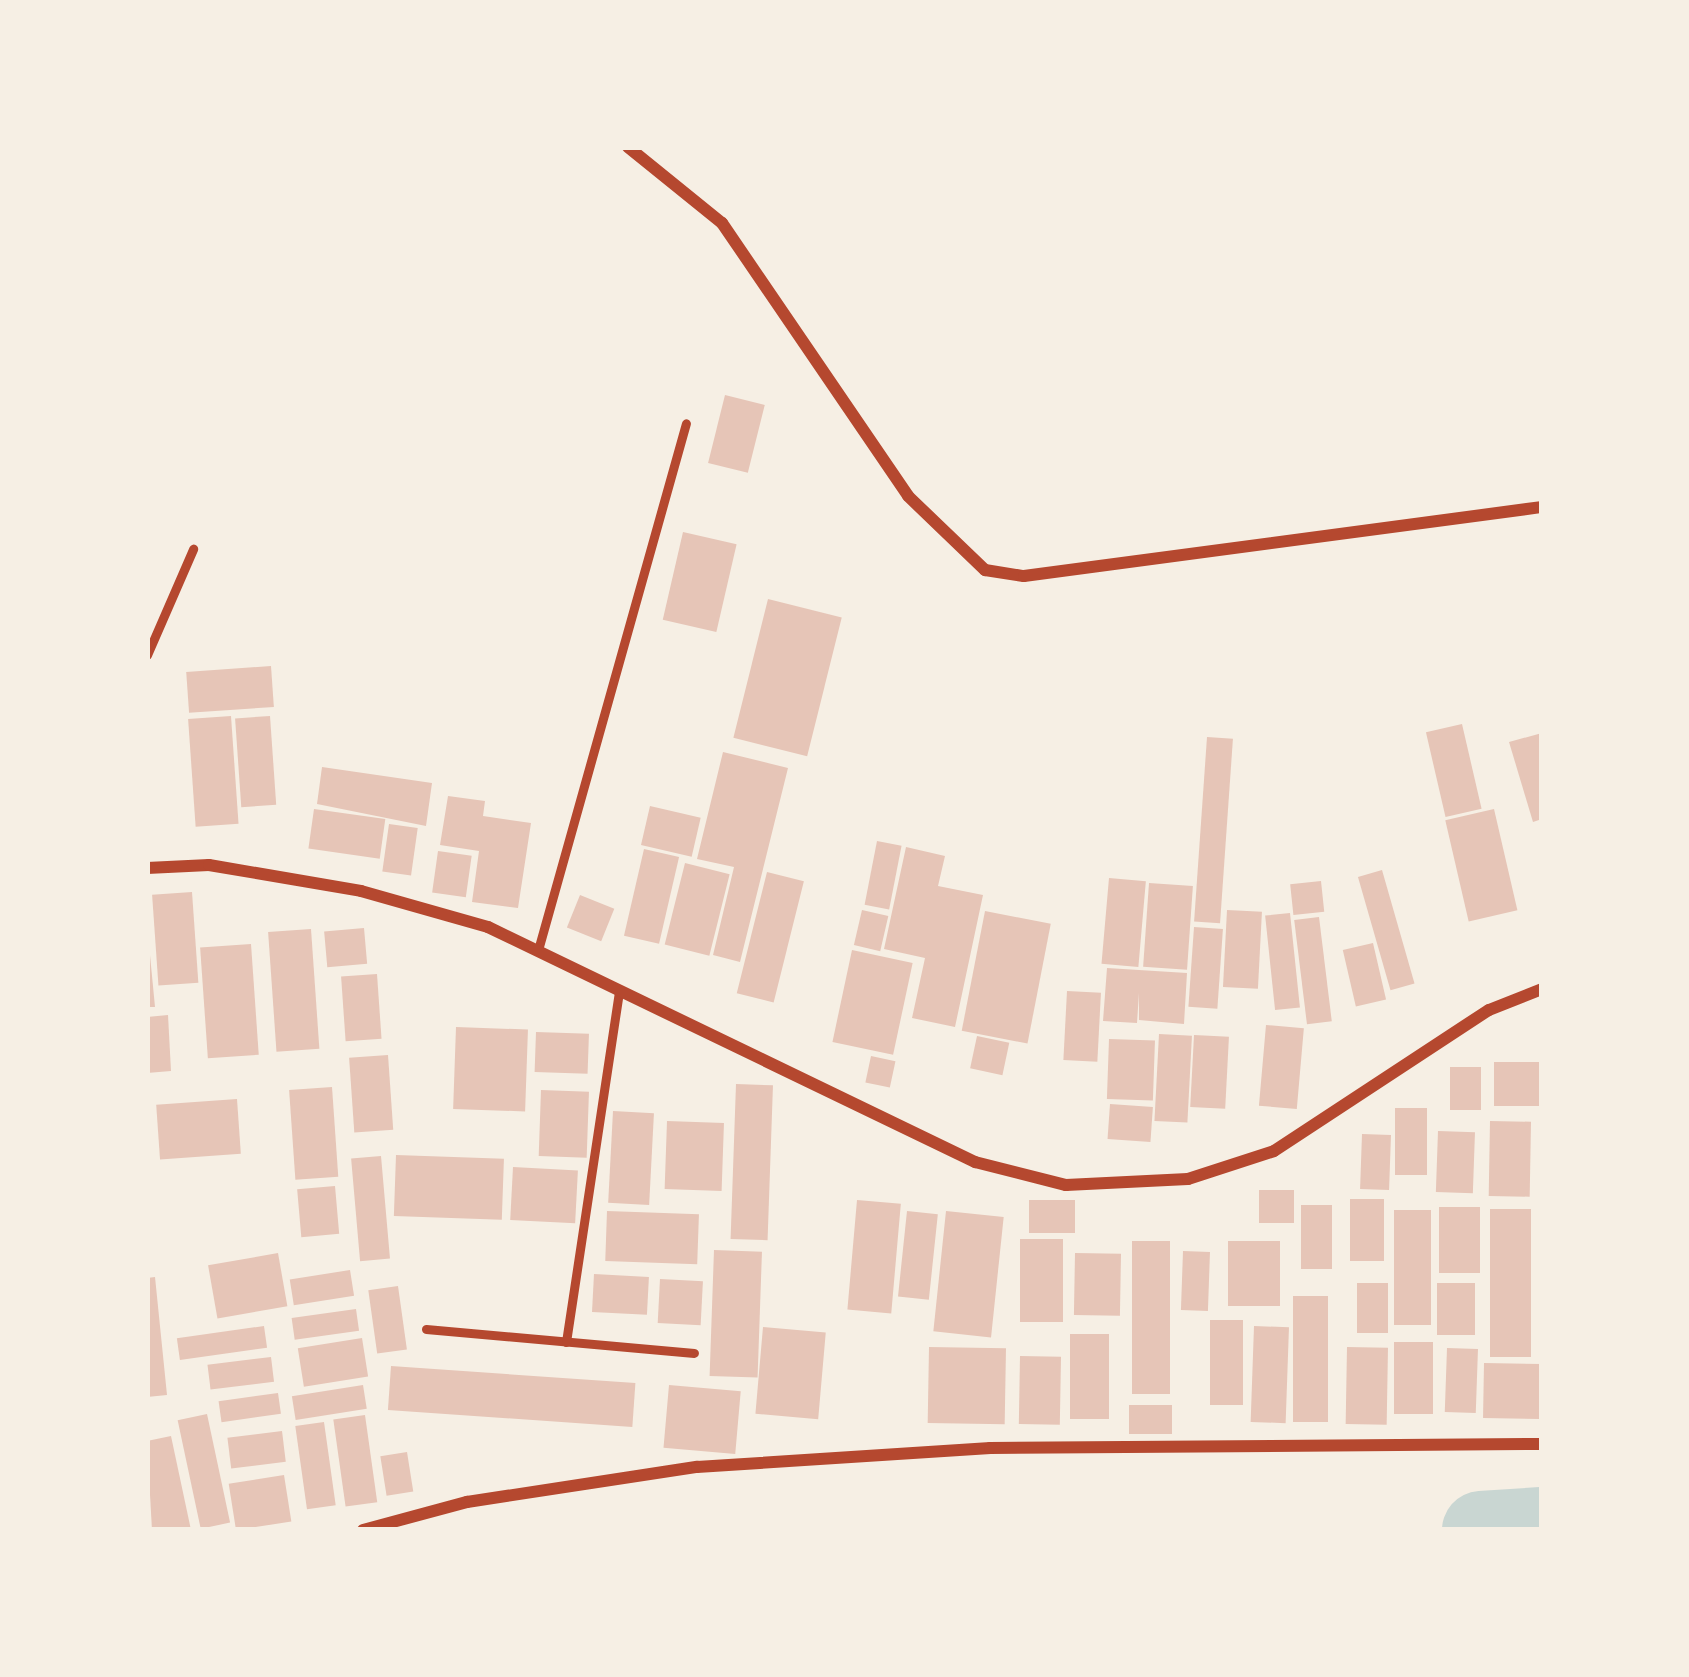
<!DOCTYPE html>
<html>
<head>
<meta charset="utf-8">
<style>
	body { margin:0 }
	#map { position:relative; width:1689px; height:1677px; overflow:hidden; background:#f6efe4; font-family:Karla,sans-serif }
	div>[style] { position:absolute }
	.river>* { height:78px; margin:-39px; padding:0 39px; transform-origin:39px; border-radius:39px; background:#c9d6d2 }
	.building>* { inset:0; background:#e6c5b7; transform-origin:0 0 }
	.service>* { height:9px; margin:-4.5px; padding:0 4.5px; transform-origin:4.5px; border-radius:4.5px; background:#b5482f }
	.minor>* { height:12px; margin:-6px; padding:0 6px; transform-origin:6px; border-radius:6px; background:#b5482f }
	span { translate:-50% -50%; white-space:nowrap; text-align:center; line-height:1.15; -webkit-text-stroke:12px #f6efe4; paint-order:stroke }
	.frame { position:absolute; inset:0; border:150px solid #f6efe4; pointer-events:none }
</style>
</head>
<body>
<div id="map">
	<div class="river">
		<i style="left:1481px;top:1530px;width:61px;rotate:-3.8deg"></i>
	</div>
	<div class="building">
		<i style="left:725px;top:395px;width:41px;height:70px;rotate:14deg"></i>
		<i style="left:683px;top:532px;width:55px;height:90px;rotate:13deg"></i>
		<i style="left:768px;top:599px;width:76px;height:143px;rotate:14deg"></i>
		<i style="left:271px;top:666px;width:41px;height:85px;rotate:86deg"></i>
		<i style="left:231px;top:716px;width:108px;height:43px;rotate:86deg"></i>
		<i style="left:270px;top:716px;width:89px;height:35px;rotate:86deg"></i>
		<i style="left:1462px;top:724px;width:87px;height:37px;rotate:77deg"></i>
		<i style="clip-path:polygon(1542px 733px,1542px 819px,1533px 822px,1509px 742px)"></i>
		<i style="left:1207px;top:737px;width:26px;height:185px;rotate:4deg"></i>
		<i style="clip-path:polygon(723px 752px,788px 768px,740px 962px,713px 955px,734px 867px,697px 859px)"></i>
		<i style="clip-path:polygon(322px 767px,432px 783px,426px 826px,317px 804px)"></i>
		<i style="clip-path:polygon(448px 796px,485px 801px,483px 816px,531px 823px,518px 908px,472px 902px,479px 851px,440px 845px)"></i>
		<i style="left:650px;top:806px;width:52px;height:40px;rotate:13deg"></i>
		<i style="left:314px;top:809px;width:72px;height:40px;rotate:8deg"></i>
		<i style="left:1494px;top:809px;width:104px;height:50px;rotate:77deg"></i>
		<i style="left:389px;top:824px;width:29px;height:48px;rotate:8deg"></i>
		<i style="left:877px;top:841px;width:25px;height:65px;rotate:11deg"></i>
		<i style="clip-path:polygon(906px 847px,945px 856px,938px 886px,983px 895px,955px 1027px,912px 1018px,925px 958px,884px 949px)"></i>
		<i style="left:644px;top:849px;width:36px;height:89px;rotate:13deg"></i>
		<i style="left:438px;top:851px;width:34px;height:42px;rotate:8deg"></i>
		<i style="left:685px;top:863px;width:46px;height:84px;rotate:14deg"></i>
		<i style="left:1382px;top:870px;width:118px;height:25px;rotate:74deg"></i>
		<i style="left:767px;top:872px;width:38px;height:125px;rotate:14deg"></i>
		<i style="left:1109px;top:878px;width:37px;height:86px;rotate:5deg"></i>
		<i style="left:1321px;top:881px;width:31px;height:31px;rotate:84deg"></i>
		<i style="left:1149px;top:883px;width:44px;height:84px;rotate:4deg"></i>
		<i style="left:192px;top:892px;width:91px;height:40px;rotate:86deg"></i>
		<i style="left:580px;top:895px;width:37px;height:35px;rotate:22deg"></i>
		<i style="left:862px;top:910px;width:27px;height:36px;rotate:13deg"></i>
		<i style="left:1227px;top:910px;width:35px;height:77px;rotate:3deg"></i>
		<i style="left:985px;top:911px;width:67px;height:122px;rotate:11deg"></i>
		<i style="left:1290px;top:913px;width:95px;height:25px;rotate:84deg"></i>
		<i style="left:1319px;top:917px;width:105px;height:25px;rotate:83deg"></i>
		<i style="clip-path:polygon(147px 924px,155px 1007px,147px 1007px)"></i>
		<i style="left:1194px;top:927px;width:29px;height:80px;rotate:4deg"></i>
		<i style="left:364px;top:928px;width:36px;height:40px;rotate:85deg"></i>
		<i style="left:311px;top:929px;width:120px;height:43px;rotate:86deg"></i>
		<i style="left:1373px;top:943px;width:58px;height:31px;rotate:77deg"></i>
		<i style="left:251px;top:944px;width:111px;height:51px;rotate:86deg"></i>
		<i style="left:852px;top:950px;width:62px;height:94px;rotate:12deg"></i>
		<i style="clip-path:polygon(1107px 968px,1187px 973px,1184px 1024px,1139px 1020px,1139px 993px,1137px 1023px,1103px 1021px)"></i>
		<i style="left:377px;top:974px;width:65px;height:36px;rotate:86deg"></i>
		<i style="left:1067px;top:991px;width:34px;height:69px;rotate:3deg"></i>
		<i style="clip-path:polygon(168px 1015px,171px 1071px,147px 1073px,147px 1017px)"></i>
		<i style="left:1266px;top:1025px;width:38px;height:81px;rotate:5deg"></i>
		<i style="left:456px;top:1027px;width:72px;height:82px;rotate:2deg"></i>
		<i style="left:536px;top:1032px;width:53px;height:40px;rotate:2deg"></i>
		<i style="left:1159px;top:1034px;width:33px;height:87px;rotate:3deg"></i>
		<i style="left:1194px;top:1035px;width:35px;height:72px;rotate:3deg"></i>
		<i style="left:977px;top:1036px;width:33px;height:33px;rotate:12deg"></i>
		<i style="left:1109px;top:1039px;width:46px;height:60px;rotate:2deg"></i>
		<i style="left:388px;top:1055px;width:75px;height:39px;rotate:86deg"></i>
		<i style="left:871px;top:1056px;width:25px;height:27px;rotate:12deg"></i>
		<i style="left:1494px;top:1062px;width:46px;height:44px"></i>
		<i style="left:1450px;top:1067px;width:31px;height:43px"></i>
		<i style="left:736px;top:1084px;width:37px;height:155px;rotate:2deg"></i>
		<i style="left:332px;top:1087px;width:90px;height:43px;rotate:86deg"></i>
		<i style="left:541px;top:1090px;width:48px;height:66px;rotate:2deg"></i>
		<i style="left:237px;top:1099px;width:55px;height:81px;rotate:86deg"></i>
		<i style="left:1110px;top:1104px;width:43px;height:35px;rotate:4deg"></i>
		<i style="left:1395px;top:1108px;width:32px;height:67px"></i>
		<i style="left:613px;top:1111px;width:41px;height:92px;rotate:3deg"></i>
		<i style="left:667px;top:1121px;width:57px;height:68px;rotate:2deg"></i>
		<i style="left:1490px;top:1121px;width:41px;height:75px;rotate:1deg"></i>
		<i style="left:1438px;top:1131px;width:37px;height:61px;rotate:2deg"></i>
		<i style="left:1362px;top:1134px;width:29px;height:55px;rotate:2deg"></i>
		<i style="left:396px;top:1155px;width:108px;height:61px;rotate:2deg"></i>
		<i style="left:381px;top:1156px;width:103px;height:30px;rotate:85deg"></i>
		<i style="left:513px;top:1167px;width:65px;height:53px;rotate:3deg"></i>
		<i style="left:335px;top:1186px;width:48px;height:38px;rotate:85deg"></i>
		<i style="left:1259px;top:1190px;width:35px;height:33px"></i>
		<i style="left:1350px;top:1199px;width:34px;height:62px"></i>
		<i style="left:857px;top:1200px;width:44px;height:110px;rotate:5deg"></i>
		<i style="left:1029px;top:1200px;width:46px;height:33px"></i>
		<i style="left:1301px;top:1205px;width:31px;height:64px"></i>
		<i style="left:1439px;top:1207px;width:41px;height:66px"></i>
		<i style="left:1490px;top:1209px;width:41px;height:148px"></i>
		<i style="left:1394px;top:1210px;width:37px;height:115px"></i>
		<i style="left:607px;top:1211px;width:92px;height:50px;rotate:2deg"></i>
		<i style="left:907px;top:1211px;width:31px;height:86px;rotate:6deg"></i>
		<i style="left:946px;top:1211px;width:58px;height:121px;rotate:6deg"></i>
		<i style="left:1020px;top:1239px;width:43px;height:83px"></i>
		<i style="left:1132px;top:1241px;width:38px;height:153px"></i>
		<i style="left:1228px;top:1241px;width:52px;height:65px"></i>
		<i style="left:714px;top:1250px;width:48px;height:126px;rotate:2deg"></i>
		<i style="left:1183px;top:1251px;width:27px;height:59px;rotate:2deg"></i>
		<i style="left:278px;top:1253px;width:54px;height:71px;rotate:80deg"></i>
		<i style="left:1075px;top:1253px;width:46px;height:62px;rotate:1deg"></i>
		<i style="left:350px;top:1270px;width:26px;height:61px;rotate:81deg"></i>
		<i style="left:594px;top:1274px;width:55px;height:38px;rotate:3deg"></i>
		<i style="clip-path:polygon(155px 1277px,167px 1395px,147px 1397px,147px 1278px)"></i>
		<i style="left:660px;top:1279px;width:43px;height:44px;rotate:3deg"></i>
		<i style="left:1357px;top:1283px;width:31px;height:50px"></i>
		<i style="left:1437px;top:1283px;width:38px;height:52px"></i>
		<i style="left:398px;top:1286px;width:64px;height:30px;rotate:82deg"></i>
		<i style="left:1293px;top:1296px;width:35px;height:126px"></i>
		<i style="left:356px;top:1309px;width:22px;height:65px;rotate:82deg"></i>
		<i style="left:1210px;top:1320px;width:33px;height:85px"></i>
		<i style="left:264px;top:1326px;width:22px;height:88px;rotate:82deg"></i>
		<i style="left:1254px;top:1326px;width:35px;height:96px;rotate:2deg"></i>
		<i style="left:763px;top:1327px;width:63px;height:87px;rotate:5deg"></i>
		<i style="left:1070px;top:1334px;width:39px;height:85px"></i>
		<i style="left:362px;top:1338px;width:39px;height:65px;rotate:81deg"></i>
		<i style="left:1394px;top:1342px;width:39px;height:72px"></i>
		<i style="left:929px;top:1347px;width:77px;height:76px;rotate:1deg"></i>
		<i style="left:1347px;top:1347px;width:41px;height:77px;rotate:1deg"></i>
		<i style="left:1447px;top:1348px;width:31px;height:64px;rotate:2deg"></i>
		<i style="left:1020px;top:1356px;width:41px;height:68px;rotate:1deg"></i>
		<i style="left:271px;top:1357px;width:25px;height:64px;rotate:83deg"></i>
		<i style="left:1484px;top:1363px;width:57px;height:55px;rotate:1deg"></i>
		<i style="left:391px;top:1366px;width:245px;height:44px;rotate:4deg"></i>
		<i style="left:363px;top:1385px;width:24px;height:72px;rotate:81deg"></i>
		<i style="left:669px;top:1385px;width:72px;height:63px;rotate:5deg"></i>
		<i style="left:278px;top:1393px;width:21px;height:60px;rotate:82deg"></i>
		<i style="left:1129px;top:1405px;width:43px;height:29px"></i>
		<i style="left:207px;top:1414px;width:111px;height:30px;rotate:78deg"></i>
		<i style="left:365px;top:1415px;width:88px;height:32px;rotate:82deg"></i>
		<i style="left:324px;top:1422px;width:84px;height:29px;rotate:82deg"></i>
		<i style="left:282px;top:1431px;width:31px;height:55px;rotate:83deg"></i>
		<i style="clip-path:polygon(171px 1436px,191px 1530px,152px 1530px,147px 1441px)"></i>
		<i style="left:407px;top:1452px;width:40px;height:27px;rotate:81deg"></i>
		<i style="left:284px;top:1475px;width:47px;height:56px;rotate:81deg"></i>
	</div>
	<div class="service">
		<i style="left:147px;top:655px;width:116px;rotate:-66.5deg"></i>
		<i style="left:538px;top:950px;width:547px;rotate:-74.31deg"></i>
		<i style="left:426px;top:1329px;width:269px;rotate:5.1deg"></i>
		<i style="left:566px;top:1342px;width:356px;rotate:-81.4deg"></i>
	</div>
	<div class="minor">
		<i style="left:628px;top:147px;width:121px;rotate:39deg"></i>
		<i style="left:722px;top:223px;width:330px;rotate:55.7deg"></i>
		<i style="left:908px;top:496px;width:107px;rotate:43.9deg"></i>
		<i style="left:985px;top:570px;width:39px;rotate:9deg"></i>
		<i style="left:1024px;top:576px;width:523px;rotate:-7.59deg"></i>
		<i style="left:147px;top:868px;width:62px;rotate:-2.8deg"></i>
		<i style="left:209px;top:865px;width:154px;rotate:9.7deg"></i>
		<i style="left:361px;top:891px;width:132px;rotate:15.8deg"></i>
		<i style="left:488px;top:927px;width:541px;rotate:25.76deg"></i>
		<i style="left:975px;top:1162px;width:94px;rotate:14.2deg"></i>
		<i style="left:1066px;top:1185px;width:122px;rotate:-2.8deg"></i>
		<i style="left:1188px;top:1179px;width:90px;rotate:-18deg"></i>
		<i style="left:1274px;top:1151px;width:257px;rotate:-33.3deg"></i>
		<i style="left:1489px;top:1010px;width:57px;rotate:-21.6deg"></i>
		<i style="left:363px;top:1530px;width:108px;rotate:-15.1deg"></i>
		<i style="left:467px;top:1502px;width:233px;rotate:-8.7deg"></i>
		<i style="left:697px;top:1467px;width:294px;rotate:-3.7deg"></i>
		<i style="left:990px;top:1448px;width:552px;rotate:-0.42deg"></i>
	</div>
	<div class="frame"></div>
</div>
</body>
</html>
